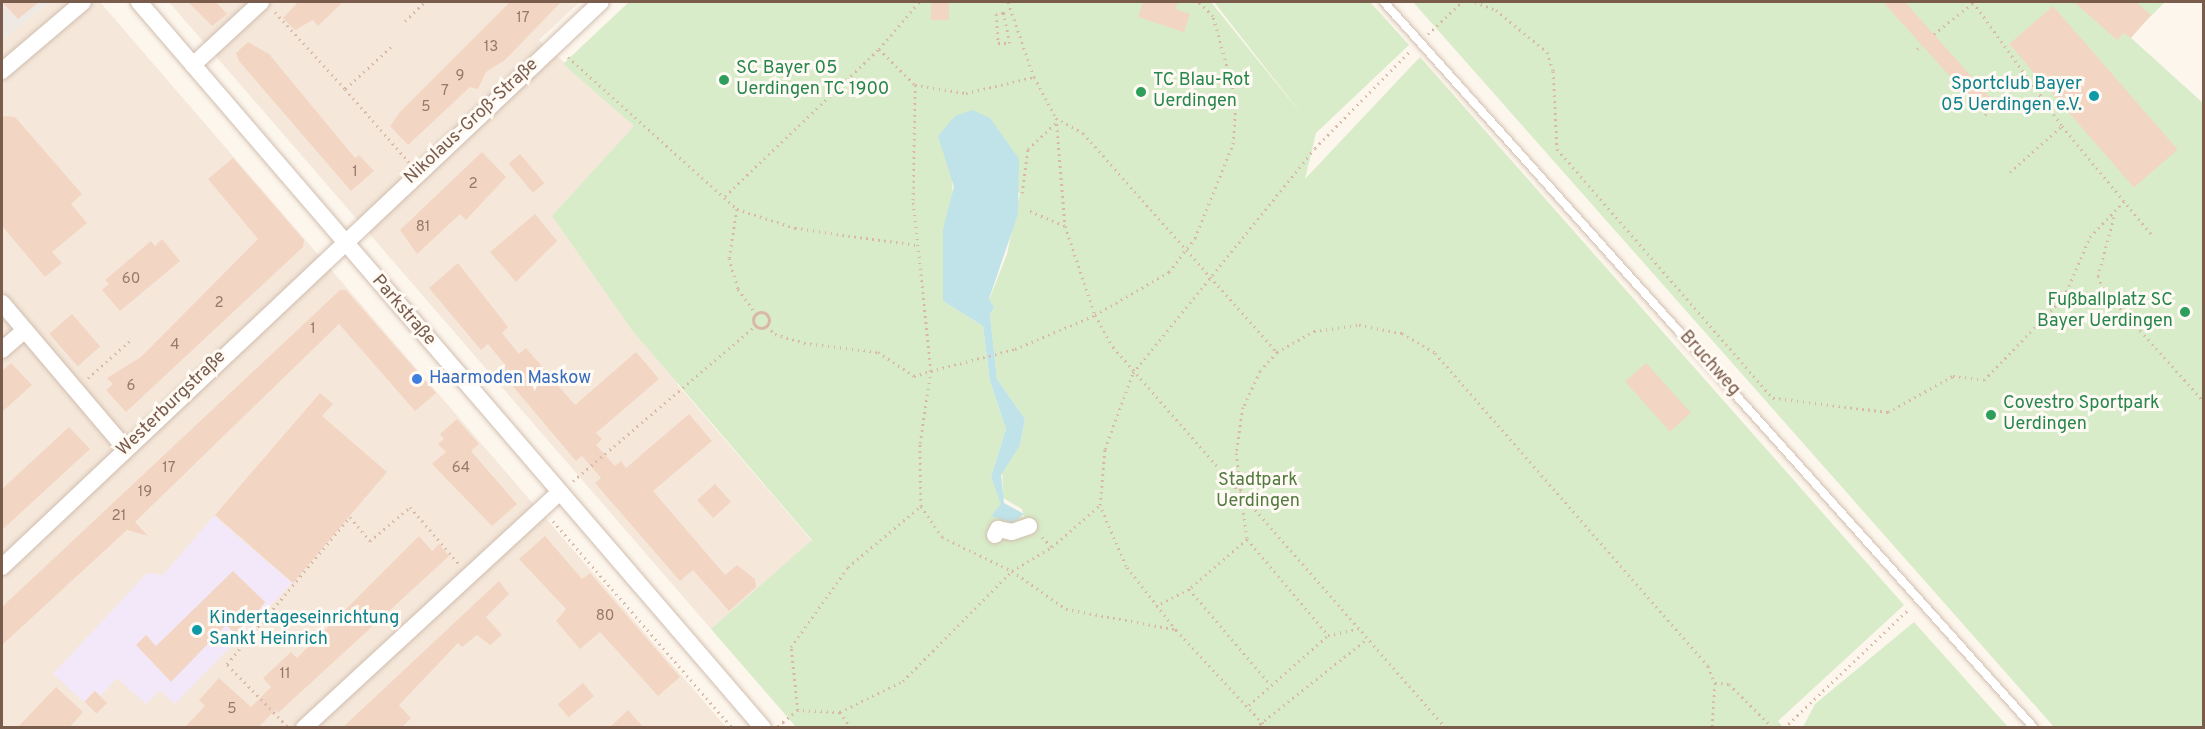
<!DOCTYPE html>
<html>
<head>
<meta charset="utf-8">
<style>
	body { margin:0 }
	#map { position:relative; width:2205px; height:729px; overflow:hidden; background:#fdf6ec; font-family:Overpass,sans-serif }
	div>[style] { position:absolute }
	.residential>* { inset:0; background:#f5e8da }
	.industrial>* { inset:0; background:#efe9e4 }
	.education>* { inset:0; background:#f3e8fa }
	.green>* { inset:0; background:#d8ecc9 }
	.water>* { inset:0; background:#bfe3e8 }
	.building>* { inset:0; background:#f3d5c3; transform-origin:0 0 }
	.path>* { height:3px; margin-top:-1.5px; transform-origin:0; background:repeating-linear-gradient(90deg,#d9b8a5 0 1.5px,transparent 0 6px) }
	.path>.ring { margin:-1.5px; padding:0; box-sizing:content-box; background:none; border:3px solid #d9b8a5; border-radius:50% }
	.roads { filter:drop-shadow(0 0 2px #d1beb0) drop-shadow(0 0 2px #d1beb0) }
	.lane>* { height:8px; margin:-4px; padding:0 4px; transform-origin:4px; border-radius:4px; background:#fff }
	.street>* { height:16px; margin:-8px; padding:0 8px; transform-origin:8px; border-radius:8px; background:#fff }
	.dots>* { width:16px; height:16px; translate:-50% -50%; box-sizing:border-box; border:3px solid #fffaf3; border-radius:50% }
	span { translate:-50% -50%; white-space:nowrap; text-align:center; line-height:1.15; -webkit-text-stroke:6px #fffaf3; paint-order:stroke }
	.number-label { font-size:15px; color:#987a6a }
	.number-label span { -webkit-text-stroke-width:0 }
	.leisure-label { font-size:18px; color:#27864d }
	.left { translate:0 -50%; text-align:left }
	.right { translate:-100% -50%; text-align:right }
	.culture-label { font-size:18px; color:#0d838f }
	.street-label { font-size:18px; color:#7a5c4d }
	.shop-label { font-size:18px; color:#366cbe }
	.park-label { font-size:18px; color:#537a41 }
	.frame { position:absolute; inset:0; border:3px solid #7a5c4d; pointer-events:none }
</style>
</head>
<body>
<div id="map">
	<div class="residential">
		<i style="clip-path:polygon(49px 2px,100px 2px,726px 727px,2px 727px,2px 40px)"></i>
		<i style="clip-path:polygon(169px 2px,580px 2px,539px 40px,634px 125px,677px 384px,812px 541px,711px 629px)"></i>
	</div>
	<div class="industrial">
		<i style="clip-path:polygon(2px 2px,49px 2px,2px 40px)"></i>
	</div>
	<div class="education">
		<i style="clip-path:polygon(214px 516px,292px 583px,175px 704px,160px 690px,146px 704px,117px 678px,100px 696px,95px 690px,84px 702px,53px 674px,147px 573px,163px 575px)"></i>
	</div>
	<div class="green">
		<i style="clip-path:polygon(evenodd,629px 2px,1211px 2px,1306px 120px,1214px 2px,1370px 2px,1409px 45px,1316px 133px,1305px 179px,1420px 57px,1904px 605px,1778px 721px,1783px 727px,796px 727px,711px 629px,812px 540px,632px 330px,552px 216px,634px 126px,563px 64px,629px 2px,952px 172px,1020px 193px,1007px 254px,989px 300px,994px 307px,990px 315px,997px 379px,1025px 419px,1020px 445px,1002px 467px,1003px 498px,1022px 509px,1024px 517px,991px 516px,1002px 504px,991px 477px,1006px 429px,990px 381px,983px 326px,943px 301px,943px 229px,953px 203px,952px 172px)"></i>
		<i style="clip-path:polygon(1413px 2px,2165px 2px,2130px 37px,2203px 103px,2203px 727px,2054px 727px)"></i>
		<i style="clip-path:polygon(1914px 622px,2008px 727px,1803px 727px,1815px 704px)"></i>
	</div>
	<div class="water">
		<i style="clip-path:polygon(972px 110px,990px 118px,1019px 159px,1018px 214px,989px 299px,994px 307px,990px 315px,997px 379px,1025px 419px,1020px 445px,1001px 475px,1004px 503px,1024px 514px,1012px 523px,991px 516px,1001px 504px,991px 477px,1006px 429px,990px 381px,983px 326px,943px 301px,943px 229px,954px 187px,938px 136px,955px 116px)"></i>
	</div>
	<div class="building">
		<i style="clip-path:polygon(2px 2px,39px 2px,18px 19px)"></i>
		<i style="clip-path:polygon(188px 2px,216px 2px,227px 14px,212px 26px)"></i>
		<i style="clip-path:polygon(298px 2px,343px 2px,318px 26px,313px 20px,295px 30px,283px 18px)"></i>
		<i style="clip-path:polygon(510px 2px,561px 2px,505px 60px,486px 72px,478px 89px,470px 87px,408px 145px,390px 126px,400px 112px)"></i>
		<i style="left:931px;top:2px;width:18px;height:18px"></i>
		<i style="clip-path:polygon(1143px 2px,1178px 2px,1175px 9px,1190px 14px,1184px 32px,1138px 17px)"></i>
		<i style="clip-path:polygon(1883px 2px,1905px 2px,1995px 103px,1983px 113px)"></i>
		<i style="clip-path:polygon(2074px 2px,2136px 2px,2151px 15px,2131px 38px,2124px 33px,2117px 40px)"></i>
		<i style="left:2053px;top:6px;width:190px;height:58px;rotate:49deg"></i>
		<i style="clip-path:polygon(248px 42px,269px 54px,355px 158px,359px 155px,374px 171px,351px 191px,239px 61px,236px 53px)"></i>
		<i style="clip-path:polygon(2px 116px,15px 117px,82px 194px,71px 204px,87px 223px,52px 252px,62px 263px,45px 277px,2px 226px)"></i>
		<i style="clip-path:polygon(482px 152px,506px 177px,466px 220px,460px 214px,417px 254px,400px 230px)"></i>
		<i style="left:520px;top:154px;width:38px;height:15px;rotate:50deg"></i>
		<i style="clip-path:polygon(233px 158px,304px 240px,303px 247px,126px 412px,106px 390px,113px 384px,107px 378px,141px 357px,258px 239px,208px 179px)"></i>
		<i style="clip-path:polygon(535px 214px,557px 241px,516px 282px,490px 252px)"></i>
		<i style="clip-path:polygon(162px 239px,180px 261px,120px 311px,102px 290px,109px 284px,105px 280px,151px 241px,155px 246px)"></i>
		<i style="clip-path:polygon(458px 263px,508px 327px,502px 333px,519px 354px,526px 348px,575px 405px,636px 352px,659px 379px,596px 433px,602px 439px,596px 445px,615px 466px,621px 461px,626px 468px,689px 414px,712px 441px,653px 491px,725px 575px,737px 565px,755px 579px,756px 587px,729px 611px,693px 570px,680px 581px,595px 483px,601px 478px,582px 456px,576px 461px,500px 371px,506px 366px,488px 344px,481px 350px,429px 288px)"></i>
		<i style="clip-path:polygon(340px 290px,346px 290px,436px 393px,415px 411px,339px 324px,135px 522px,148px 536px,127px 530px,2px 645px,2px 607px)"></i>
		<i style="left:72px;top:314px;width:43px;height:30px;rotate:49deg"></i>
		<i style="clip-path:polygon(11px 363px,32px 385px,2px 412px,2px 371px)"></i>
		<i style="left:1646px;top:363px;width:67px;height:28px;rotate:48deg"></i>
		<i style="clip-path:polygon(320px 393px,333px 404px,322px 416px,387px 472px,293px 583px,215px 515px)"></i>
		<i style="clip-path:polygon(457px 419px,479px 444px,471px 451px,517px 504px,492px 526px,432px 464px,446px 452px,438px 444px,444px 439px,440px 434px)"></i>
		<i style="clip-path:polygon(69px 427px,90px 449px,2px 530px,2px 489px)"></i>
		<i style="left:715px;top:484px;width:24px;height:24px;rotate:48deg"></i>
		<i style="clip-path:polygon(419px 536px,432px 551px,439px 544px,449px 556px,278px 713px,275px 710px,258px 728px,184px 728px,205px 706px,199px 700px,219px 678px,251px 707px,271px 687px,263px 678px,291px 652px,297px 658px)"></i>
		<i style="clip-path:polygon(545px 536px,582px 579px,590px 573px,680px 677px,658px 696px,600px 632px,580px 649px,556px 621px,566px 609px,519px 559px)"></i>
		<i style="clip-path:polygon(233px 571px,265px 602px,239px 637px,226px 625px,171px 682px,136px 645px,146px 635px,156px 646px)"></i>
		<i style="clip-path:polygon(499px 581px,509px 594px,486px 617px,502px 635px,490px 645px,477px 635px,462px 647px,458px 643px,399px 705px,411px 718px,401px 728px,342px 728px)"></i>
		<i style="left:583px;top:683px;width:17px;height:33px;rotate:50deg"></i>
		<i style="clip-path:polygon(56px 687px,83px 712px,69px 728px,17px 728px)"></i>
		<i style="left:95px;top:691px;width:17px;height:15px;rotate:45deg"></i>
		<i style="clip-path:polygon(628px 710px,644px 728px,609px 728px)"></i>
	</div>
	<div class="path">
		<i style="left:1008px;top:2px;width:79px;rotate:70.9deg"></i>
		<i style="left:1034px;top:77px;width:47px;rotate:61.8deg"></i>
		<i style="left:1056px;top:118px;width:108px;rotate:85.2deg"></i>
		<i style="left:1065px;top:226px;width:94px;rotate:71.4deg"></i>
		<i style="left:1095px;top:315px;width:37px;rotate:61deg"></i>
		<i style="left:1113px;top:347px;width:506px;rotate:48.85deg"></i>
		<i style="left:1475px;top:2px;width:22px;rotate:21deg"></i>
		<i style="left:1496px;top:10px;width:66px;rotate:39.5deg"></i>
		<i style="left:1547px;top:52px;width:20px;rotate:72deg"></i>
		<i style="left:1553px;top:71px;width:78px;rotate:87.1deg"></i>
		<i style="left:1557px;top:149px;width:330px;rotate:49.1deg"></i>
		<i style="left:1773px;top:398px;width:116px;rotate:6.9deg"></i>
		<i style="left:1888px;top:412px;width:74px;rotate:-29deg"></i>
		<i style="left:1953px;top:376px;width:31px;rotate:7deg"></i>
		<i style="left:1984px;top:380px;width:115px;rotate:-46.1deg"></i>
		<i style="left:2064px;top:297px;width:65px;rotate:-66.6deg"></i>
		<i style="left:2090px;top:237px;width:50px;rotate:-46.6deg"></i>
		<i style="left:1973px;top:2px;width:153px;rotate:54.3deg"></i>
		<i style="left:2062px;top:126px;width:140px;rotate:50.5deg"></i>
		<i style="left:275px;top:12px;width:104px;rotate:47.7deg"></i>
		<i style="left:1003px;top:13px;width:7px;rotate:172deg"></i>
		<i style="left:996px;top:14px;width:29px;rotate:86deg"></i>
		<i style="left:998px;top:43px;width:12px"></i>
		<i style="left:1010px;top:43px;width:31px;rotate:-103deg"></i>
		<i style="left:1003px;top:13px;width:6px"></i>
		<i style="left:405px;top:21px;width:28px;rotate:-44deg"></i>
		<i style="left:1428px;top:34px;width:47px;rotate:-43.3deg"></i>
		<i style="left:1934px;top:34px;width:50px;rotate:-38.5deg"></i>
		<i style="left:391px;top:47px;width:62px;rotate:137.6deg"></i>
		<i style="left:345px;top:89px;width:97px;rotate:48.8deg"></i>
		<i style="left:879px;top:49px;width:51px;rotate:45deg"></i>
		<i style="left:915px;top:85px;width:52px;rotate:8.9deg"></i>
		<i style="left:966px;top:93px;width:70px;rotate:-13.2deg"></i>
		<i style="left:1917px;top:49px;width:6px;rotate:-39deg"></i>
		<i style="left:568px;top:57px;width:227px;rotate:42deg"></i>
		<i style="left:737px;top:209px;width:50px;rotate:99.3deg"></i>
		<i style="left:729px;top:258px;width:32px;rotate:74deg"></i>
		<i style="left:738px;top:289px;width:31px;rotate:54deg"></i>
		<i style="left:1985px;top:115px;width:57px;rotate:-42.1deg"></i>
		<i style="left:1056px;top:118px;width:31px;rotate:29deg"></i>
		<i style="left:1083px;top:133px;width:293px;rotate:48.5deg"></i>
		<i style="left:1277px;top:352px;width:25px;rotate:132deg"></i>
		<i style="left:1260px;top:371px;width:40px;rotate:115deg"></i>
		<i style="left:1243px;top:407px;width:47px;rotate:98.7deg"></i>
		<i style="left:1236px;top:453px;width:87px;rotate:82.7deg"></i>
		<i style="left:1247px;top:539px;width:77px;rotate:139.2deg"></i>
		<i style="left:1189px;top:589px;width:37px;rotate:153deg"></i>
		<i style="left:2010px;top:172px;width:69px;rotate:-41.5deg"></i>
		<i style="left:1022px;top:193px;width:44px;rotate:-82.2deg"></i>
		<i style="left:1028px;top:149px;width:38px;rotate:-43deg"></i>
		<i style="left:725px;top:196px;width:213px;rotate:-43.7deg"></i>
		<i style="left:879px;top:49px;width:62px;rotate:-49.6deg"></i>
		<i style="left:737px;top:209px;width:61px;rotate:18.1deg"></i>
		<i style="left:795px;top:228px;width:122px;rotate:8deg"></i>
		<i style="left:1030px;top:211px;width:38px;rotate:23deg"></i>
		<i style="left:2114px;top:217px;width:61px;rotate:105.2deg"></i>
		<i style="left:2098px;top:276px;width:15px;rotate:67deg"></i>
		<i style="left:2104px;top:290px;width:150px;rotate:48.2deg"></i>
		<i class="ring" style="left:753px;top:312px;width:13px;height:13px"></i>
		<i style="left:767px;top:326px;width:11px;rotate:45deg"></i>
		<i style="left:775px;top:334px;width:30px;rotate:17deg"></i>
		<i style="left:804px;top:343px;width:75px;rotate:6.9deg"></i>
		<i style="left:878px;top:352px;width:43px;rotate:33.7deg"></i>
		<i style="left:914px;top:376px;width:18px;rotate:-16deg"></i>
		<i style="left:931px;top:371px;width:172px;rotate:-96deg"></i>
		<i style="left:913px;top:200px;width:115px;rotate:-89deg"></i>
		<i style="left:1277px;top:352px;width:43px;rotate:-29.6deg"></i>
		<i style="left:1314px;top:331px;width:45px;rotate:-7.6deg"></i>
		<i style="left:1359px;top:325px;width:44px;rotate:10.5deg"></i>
		<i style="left:1402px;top:333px;width:39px;rotate:31deg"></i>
		<i style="left:1435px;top:353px;width:415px;rotate:48.9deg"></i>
		<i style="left:1708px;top:666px;width:18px;rotate:68deg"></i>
		<i style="left:1715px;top:683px;width:45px;rotate:93.8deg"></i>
		<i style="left:88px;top:378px;width:57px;rotate:-41.5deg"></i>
		<i style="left:573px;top:481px;width:239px;rotate:-40.4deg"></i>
		<i style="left:921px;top:506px;width:37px;rotate:56deg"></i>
		<i style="left:942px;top:537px;width:78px;rotate:25.9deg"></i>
		<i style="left:1012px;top:571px;width:47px;rotate:-31deg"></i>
		<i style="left:1052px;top:547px;width:64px;rotate:-41.2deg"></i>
		<i style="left:553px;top:521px;width:274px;rotate:49.1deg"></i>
		<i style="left:1042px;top:537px;width:14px;rotate:45deg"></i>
		<i style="left:1247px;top:539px;width:126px;rotate:49.8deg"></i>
		<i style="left:1189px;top:589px;width:123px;rotate:49.6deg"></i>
		<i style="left:1715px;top:683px;width:14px;rotate:4deg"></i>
		<i style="left:1729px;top:684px;width:62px;rotate:45deg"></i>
		<i style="left:1249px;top:705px;width:106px;rotate:-41.5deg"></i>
		<i style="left:1328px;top:635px;width:31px;rotate:-11deg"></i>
		<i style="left:840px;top:712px;width:70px;rotate:-26.2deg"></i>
		<i style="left:903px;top:681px;width:155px;rotate:-45.3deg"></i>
		<i style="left:1012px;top:571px;width:66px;rotate:35.1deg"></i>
		<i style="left:1066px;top:609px;width:110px;rotate:10.5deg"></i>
		<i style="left:783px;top:722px;width:8px;rotate:50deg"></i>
		<i style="left:287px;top:726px;width:86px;rotate:-134.1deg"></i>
		<i style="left:227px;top:664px;width:192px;rotate:-50.1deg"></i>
		<i style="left:350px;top:517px;width:31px;rotate:50deg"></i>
		<i style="left:370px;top:541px;width:52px;rotate:-40.4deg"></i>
		<i style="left:410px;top:507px;width:75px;rotate:49.3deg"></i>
		<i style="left:778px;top:726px;width:26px;rotate:-39deg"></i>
		<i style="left:851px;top:728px;width:19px;rotate:-125deg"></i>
		<i style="left:840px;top:712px;width:42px;rotate:-177.3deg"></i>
		<i style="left:798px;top:710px;width:63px;rotate:-96.3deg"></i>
		<i style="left:791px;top:647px;width:98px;rotate:-54.5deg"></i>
		<i style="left:848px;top:567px;width:95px;rotate:-39.9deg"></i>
		<i style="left:921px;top:506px;width:63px;rotate:-90.9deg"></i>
		<i style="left:920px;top:443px;width:73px;rotate:-81.3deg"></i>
		<i style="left:931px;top:371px;width:87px;rotate:-14.7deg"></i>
		<i style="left:1015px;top:349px;width:87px;rotate:-23deg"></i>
		<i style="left:1095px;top:315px;width:86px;rotate:-30.2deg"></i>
		<i style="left:1169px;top:272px;width:43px;rotate:-52.6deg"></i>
		<i style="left:1195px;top:238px;width:101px;rotate:-68deg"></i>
		<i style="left:1233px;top:144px;width:44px;rotate:-86.1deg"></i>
		<i style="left:1236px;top:100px;width:87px;rotate:-105.3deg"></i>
		<i style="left:1213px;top:16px;width:20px;rotate:-135deg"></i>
		<i style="left:1230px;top:728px;width:2px"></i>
		<i style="left:1255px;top:728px;width:143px;rotate:-38.5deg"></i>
		<i style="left:1267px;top:728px;width:134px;rotate:-132.9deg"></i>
		<i style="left:1176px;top:630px;width:81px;rotate:-128deg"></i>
		<i style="left:1126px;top:566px;width:66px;rotate:-113.1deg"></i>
		<i style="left:1100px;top:505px;width:56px;rotate:-84.9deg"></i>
		<i style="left:1105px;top:449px;width:81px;rotate:-69.8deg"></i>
		<i style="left:1133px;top:373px;width:289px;rotate:-51deg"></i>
		<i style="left:1315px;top:148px;width:136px;rotate:-45.6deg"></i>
		<i style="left:1784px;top:728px;width:173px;rotate:-43.6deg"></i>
	</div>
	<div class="roads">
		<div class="lane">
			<i style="left:1384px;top:2px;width:974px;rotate:48.16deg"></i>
		</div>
		<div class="street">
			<i style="left:139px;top:2px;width:957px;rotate:49.32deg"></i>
			<i style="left:193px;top:65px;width:93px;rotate:-42.8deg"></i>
			<i style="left:2px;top:71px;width:106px;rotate:-40.4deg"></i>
			<i style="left:2px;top:303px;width:180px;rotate:49.7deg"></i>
			<i style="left:2px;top:350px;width:30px;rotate:-41deg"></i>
			<i style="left:995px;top:535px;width:7px;rotate:-63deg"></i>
			<i style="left:998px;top:529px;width:14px;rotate:12deg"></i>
			<i style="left:1012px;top:532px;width:18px;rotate:-19deg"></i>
			<i style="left:2px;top:567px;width:823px;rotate:-43.33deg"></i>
			<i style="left:304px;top:728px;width:348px;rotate:-42.7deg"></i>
		</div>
	</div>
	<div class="dots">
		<i style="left:724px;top:80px;background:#2e9e5b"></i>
		<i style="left:1141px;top:92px;background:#2e9e5b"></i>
		<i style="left:2094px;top:96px;background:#0f9aa8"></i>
		<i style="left:2185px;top:312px;background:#2e9e5b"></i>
		<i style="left:417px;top:379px;background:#3f7fe0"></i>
		<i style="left:1991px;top:415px;background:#2e9e5b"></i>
		<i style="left:197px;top:630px;background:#0f9aa8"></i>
	</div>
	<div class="number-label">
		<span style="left:523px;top:19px">17</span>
		<span style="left:491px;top:48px">13</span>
		<span style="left:460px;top:77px">9</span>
		<span style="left:445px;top:92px">7</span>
		<span style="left:426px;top:108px">5</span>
		<span style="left:355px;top:173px">1</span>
		<span style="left:473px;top:185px">2</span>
		<span style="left:423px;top:228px">81</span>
		<span style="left:131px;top:280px">60</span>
		<span style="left:219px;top:304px">2</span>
		<span style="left:313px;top:330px">1</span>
		<span style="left:175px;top:346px">4</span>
		<span style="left:131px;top:387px">6</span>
		<span style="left:169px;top:469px">17</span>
		<span style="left:461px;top:469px">64</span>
		<span style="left:145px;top:493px">19</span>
		<span style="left:119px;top:517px">21</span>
		<span style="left:605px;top:617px">80</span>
		<span style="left:285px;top:675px">11</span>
		<span style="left:232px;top:710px">5</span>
	</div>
	<div class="leisure-label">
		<span class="left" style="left:736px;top:80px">SC Bayer 05<br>Uerdingen TC 1900</span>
		<span class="left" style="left:1153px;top:92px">TC Blau-Rot<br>Uerdingen</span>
		<span class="right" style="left:2173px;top:312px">Fußballplatz SC<br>Bayer Uerdingen</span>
		<span class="left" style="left:2003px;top:415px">Covestro Sportpark<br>Uerdingen</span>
	</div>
	<div class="culture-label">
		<span class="right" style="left:2082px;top:96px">Sportclub Bayer<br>05 Uerdingen e.V.</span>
		<span class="left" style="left:209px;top:630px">Kindertageseinrichtung<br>Sankt Heinrich</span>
	</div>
	<div class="street-label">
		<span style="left:472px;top:122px;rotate:-43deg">Nikolaus-Groß-Straße</span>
		<span style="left:403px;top:311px;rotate:49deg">Parkstraße</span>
		<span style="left:1709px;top:364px;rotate:48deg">Bruchweg</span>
		<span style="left:172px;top:404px;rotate:-44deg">Westerburgstraße</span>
	</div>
	<div class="shop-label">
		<span class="left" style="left:429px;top:379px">Haarmoden Maskow</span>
	</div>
	<div class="park-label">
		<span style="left:1258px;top:492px">Stadtpark<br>Uerdingen</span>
	</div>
	<div class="frame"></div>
</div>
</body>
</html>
